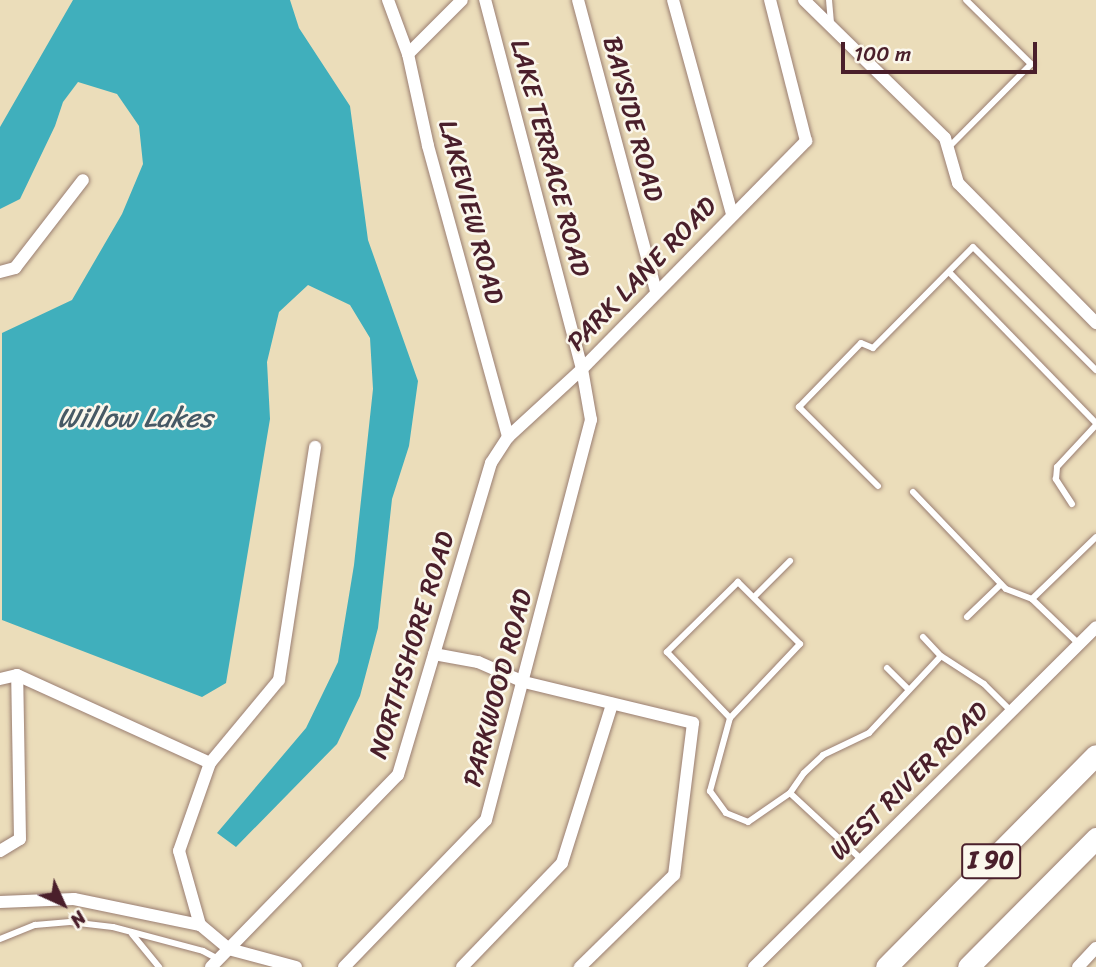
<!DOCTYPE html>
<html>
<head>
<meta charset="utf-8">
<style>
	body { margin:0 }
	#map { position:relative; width:1096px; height:967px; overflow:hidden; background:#ebddba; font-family:Sriracha,sans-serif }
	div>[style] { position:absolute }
	.water>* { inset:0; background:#40afbc }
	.roads { filter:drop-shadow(0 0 2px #9a7e72) drop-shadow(0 0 2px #9a7e72) }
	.service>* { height:6px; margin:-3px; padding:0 3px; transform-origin:3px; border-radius:3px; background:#fff }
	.minor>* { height:12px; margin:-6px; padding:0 6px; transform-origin:6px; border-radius:6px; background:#fff }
	.motorway>* { height:21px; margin:-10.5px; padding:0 10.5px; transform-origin:10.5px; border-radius:10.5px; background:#fff }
	span { translate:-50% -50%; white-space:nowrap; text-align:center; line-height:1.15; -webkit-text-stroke:5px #fbf7ec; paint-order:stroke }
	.shield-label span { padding:2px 5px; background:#fbf7ec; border:2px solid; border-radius:5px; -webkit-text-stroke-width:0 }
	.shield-label { font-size:24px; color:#4a1f2b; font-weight:700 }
	.street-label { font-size:26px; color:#4a1f2b }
	.water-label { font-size:28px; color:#465965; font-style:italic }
	.north { position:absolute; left:28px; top:869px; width:70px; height:70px; -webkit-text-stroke:5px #fbf7ec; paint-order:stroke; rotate:135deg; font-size:19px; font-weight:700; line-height:28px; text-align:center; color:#4a1f2b }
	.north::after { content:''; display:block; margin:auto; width:24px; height:32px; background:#4a1f2b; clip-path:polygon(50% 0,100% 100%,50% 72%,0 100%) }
	.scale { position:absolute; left:841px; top:42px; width:196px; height:32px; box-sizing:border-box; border:4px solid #4a1f2b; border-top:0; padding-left:9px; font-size:21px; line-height:24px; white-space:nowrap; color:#4a1f2b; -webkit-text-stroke:5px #fbf7ec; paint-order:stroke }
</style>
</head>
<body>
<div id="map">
	<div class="water">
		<i style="clip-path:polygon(73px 0,290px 0,299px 28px,350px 106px,368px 240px,418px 381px,409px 446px,392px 499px,378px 628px,360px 696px,337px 744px,236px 847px,217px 833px,306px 728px,338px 662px,354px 565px,373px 389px,370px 338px,350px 305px,308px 285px,279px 312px,267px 362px,270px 419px,226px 683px,202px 697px,2px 620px,2px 333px,72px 300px,122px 214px,143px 164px,139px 126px,117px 94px,78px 82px,63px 102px,55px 126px,20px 199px,0 209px,0 127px)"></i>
	</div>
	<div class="roads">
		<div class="service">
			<i style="left:829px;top:0;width:23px;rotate:85deg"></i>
			<i style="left:948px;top:148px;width:118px;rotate:-45.3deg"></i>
			<i style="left:1031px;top:64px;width:91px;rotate:-135.4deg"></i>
			<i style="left:949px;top:272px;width:211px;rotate:45.8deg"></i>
			<i style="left:878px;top:486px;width:112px;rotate:-135deg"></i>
			<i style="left:799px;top:407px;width:89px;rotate:-45.9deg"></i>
			<i style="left:861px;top:343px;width:13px;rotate:23deg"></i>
			<i style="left:873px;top:348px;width:142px;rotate:-45.3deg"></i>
			<i style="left:973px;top:247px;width:174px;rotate:45deg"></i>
			<i style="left:913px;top:492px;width:134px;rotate:46.2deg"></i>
			<i style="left:1006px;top:589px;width:28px;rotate:21deg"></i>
			<i style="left:1032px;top:599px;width:65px;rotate:43.8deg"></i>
			<i style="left:1072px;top:504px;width:30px;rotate:-123deg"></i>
			<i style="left:1056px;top:479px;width:12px;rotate:-85deg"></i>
			<i style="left:1057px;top:467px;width:57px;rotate:-47.1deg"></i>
			<i style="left:754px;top:597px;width:51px;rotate:-45deg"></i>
			<i style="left:1032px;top:599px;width:89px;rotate:-44.1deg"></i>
			<i style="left:967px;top:617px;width:47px;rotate:-44.1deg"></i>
			<i style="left:923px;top:637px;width:26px;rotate:47deg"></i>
			<i style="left:887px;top:668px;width:30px;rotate:45deg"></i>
			<i style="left:730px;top:718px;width:102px;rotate:-46.6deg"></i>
			<i style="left:800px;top:644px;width:88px;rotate:-135deg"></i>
			<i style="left:738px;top:582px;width:100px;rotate:135.4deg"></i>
			<i style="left:667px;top:652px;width:91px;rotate:46.3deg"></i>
			<i style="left:730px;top:718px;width:76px;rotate:105.3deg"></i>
			<i style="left:710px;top:791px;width:27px;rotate:54deg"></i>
			<i style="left:726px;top:813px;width:24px;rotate:22deg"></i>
			<i style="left:748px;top:822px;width:51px;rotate:-34.6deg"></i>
			<i style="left:790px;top:793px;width:98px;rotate:42.9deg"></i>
			<i style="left:790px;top:793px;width:24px;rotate:-55deg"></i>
			<i style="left:804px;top:773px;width:26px;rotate:-43deg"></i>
			<i style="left:823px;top:755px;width:51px;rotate:-25.6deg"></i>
			<i style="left:869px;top:733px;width:105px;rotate:-46.9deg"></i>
			<i style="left:941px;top:656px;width:51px;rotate:33.1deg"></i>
			<i style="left:984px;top:684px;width:38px;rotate:45deg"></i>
			<i style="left:132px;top:934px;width:43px;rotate:50.7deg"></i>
			<i style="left:0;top:939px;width:38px;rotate:-22deg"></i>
			<i style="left:35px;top:925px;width:35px;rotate:-5deg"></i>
			<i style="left:70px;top:922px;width:43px;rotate:6.6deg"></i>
			<i style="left:113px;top:927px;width:93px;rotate:14.9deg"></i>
			<i style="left:203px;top:951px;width:17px;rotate:28deg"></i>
		</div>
		<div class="minor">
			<i style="left:388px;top:0;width:58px;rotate:69.7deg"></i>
			<i style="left:408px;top:54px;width:94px;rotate:77.7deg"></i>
			<i style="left:428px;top:146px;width:302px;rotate:74.6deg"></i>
			<i style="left:578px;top:0;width:301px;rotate:75deg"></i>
			<i style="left:673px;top:0;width:222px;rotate:74.6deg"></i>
			<i style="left:804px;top:0;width:197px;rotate:44.4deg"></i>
			<i style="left:945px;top:138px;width:47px;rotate:73.9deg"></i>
			<i style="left:958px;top:183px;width:197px;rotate:45.4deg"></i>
			<i style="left:408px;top:54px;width:76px;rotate:-45deg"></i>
			<i style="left:0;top:272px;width:16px;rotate:-15deg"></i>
			<i style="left:15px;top:268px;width:111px;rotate:-52.3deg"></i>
			<i style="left:434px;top:654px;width:45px;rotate:10.3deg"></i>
			<i style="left:478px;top:662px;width:50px;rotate:23.5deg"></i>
			<i style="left:524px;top:682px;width:174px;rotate:13.6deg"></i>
			<i style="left:693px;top:723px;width:153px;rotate:97.1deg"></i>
			<i style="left:674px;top:875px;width:132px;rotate:135.6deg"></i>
			<i style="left:0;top:679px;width:17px;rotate:-13deg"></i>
			<i style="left:17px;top:675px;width:212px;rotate:24.5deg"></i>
			<i style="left:0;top:851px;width:23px;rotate:-31deg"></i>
			<i style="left:20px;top:839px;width:164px;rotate:-91deg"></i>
			<i style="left:0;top:902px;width:74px;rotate:-2.3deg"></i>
			<i style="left:74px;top:899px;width:129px;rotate:11.7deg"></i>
			<i style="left:211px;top:967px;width:268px;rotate:-45.8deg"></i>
			<i style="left:398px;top:775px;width:326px;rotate:-73.4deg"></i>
			<i style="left:491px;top:463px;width:31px;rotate:-57deg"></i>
			<i style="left:508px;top:437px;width:100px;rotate:-42.6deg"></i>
			<i style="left:582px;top:369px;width:320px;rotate:-45.5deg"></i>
			<i style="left:806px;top:141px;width:146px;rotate:-104.3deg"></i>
			<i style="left:296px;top:967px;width:69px;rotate:-165deg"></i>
			<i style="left:229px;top:949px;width:38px;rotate:-140deg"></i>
			<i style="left:200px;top:925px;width:77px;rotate:-105.8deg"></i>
			<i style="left:179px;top:851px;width:93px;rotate:-70.6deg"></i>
			<i style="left:210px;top:763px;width:108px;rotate:-50.3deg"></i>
			<i style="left:279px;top:680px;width:236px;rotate:-81.2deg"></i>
			<i style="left:344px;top:967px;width:204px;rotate:-46deg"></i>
			<i style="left:486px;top:820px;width:414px;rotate:-75.3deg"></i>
			<i style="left:591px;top:420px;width:52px;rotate:-100deg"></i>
			<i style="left:582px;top:369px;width:382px;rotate:-104.7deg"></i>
			<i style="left:462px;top:967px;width:144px;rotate:-46.1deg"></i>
			<i style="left:562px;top:863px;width:167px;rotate:-72.5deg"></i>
			<i style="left:754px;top:967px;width:482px;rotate:-44.8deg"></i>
			<i style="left:1078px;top:967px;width:26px;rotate:-47deg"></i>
		</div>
		<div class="motorway">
			<i style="left:886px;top:967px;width:298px;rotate:-45.3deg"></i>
			<i style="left:968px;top:967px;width:182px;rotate:-45.2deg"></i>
		</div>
	</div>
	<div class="shield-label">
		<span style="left:991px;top:861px">I 90</span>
	</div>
	<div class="street-label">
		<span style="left:633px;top:119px;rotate:75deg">BAYSIDE ROAD</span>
		<span style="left:550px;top:158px;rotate:75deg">LAKE TERRACE ROAD</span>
		<span style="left:471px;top:212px;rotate:75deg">LAKEVIEW ROAD</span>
		<span style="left:642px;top:274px;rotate:-46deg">PARK LANE ROAD</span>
		<span style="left:412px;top:645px;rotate:-73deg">NORTHSHORE ROAD</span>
		<span style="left:498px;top:688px;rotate:-75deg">PARKWOOD ROAD</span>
		<span style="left:909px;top:781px;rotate:-45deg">WEST RIVER ROAD</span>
	</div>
	<div class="water-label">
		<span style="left:135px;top:418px">Willow Lakes</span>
	</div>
	<div class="north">N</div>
	<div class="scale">100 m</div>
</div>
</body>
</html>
